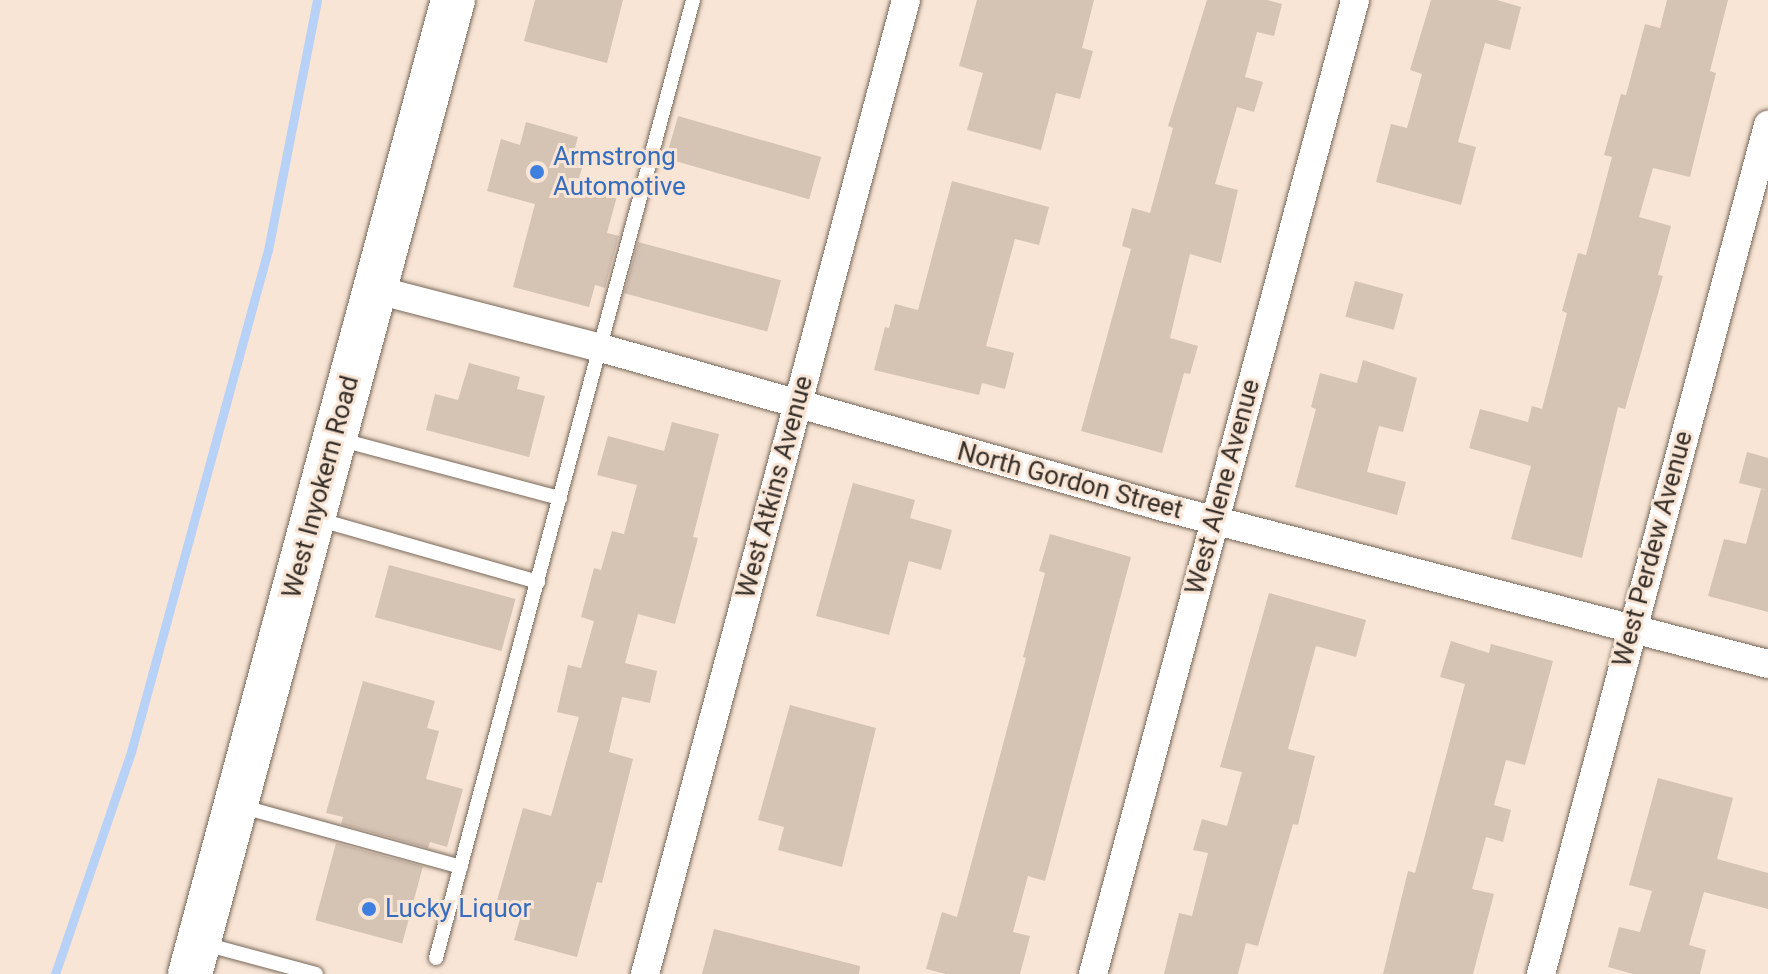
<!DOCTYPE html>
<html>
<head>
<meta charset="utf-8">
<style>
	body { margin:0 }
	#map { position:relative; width:1768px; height:974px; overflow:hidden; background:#f8e5d5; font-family:Roboto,sans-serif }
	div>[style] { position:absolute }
	.stream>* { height:9px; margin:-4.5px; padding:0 4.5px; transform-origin:4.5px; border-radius:4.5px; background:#b8d1f7 }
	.building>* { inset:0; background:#d5c3b4; transform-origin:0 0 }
	.roads { filter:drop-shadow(0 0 2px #78685a) drop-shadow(0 0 2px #78685a) }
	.service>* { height:14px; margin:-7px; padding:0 7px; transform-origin:7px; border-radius:7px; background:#fff }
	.minor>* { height:28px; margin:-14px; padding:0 14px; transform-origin:14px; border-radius:14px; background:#fff }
	.primary>* { height:44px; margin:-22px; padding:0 22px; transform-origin:22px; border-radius:22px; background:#fff }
	.dots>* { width:22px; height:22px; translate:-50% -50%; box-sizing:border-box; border:4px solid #f8e5d5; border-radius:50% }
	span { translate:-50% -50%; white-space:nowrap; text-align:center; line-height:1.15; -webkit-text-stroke:6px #f8e5d5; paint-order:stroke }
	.shop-label { font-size:26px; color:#366cbe }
	.left { translate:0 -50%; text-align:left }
	.street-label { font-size:26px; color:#362f29 }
</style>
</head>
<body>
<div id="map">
	<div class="stream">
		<i style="left:55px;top:974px;width:235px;rotate:-71.1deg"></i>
		<i style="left:131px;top:752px;width:520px;rotate:-74.74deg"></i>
		<i style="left:268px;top:250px;width:255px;rotate:-78.9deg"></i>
	</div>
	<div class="building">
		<i style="clip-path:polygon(535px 0,623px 0,607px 63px,524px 41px)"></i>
		<i style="clip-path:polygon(977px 0,1094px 0,1082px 48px,1093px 51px,1080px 99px,1056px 93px,1041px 150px,967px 130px,983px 73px,959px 66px)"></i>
		<i style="clip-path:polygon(1207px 0,1267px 0,1282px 4px,1274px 36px,1257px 32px,1245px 77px,1263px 82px,1254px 112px,1237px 107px,1215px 184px,1238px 190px,1221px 263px,1190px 254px,1170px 338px,1198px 346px,1190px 374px,1184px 373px,1162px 453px,1081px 431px,1131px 249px,1122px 246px,1132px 208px,1150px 213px,1173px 128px,1168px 126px)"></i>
		<i style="clip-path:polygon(1431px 0,1497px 0,1521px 7px,1510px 50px,1485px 43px,1458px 142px,1476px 147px,1461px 205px,1376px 182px,1391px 124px,1407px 128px,1422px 74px,1410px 70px)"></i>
		<i style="clip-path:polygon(1667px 0,1728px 0,1710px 71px,1716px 73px,1690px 177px,1653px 168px,1639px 217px,1671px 226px,1658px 275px,1663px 276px,1625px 409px,1618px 407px,1582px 558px,1511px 539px,1531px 466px,1469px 448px,1480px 409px,1528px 422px,1532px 406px,1542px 409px,1567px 313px,1562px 311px,1578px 253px,1586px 255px,1612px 157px,1604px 155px,1621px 94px,1626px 95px,1645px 24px,1660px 28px)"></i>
		<i style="left:678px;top:116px;width:149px;height:44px;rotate:16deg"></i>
		<i style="clip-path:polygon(526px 122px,578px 137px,573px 155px,585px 158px,577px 185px,617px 196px,607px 233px,619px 236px,605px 288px,595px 285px,589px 307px,513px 287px,535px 204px,487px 191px,501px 139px,520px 145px)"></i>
		<i style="clip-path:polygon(952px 181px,1049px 207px,1039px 245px,1015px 239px,986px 346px,1014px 353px,1005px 389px,982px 383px,979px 395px,874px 370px,885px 327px,889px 328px,895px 304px,918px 310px)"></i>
		<i style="left:638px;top:242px;width:148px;height:53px;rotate:15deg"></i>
		<i style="left:1355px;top:281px;width:50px;height:37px;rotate:15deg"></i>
		<i style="clip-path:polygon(1363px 360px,1417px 378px,1403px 432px,1379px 426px,1367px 472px,1406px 482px,1397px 515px,1295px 487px,1316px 409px,1311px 407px,1320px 373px,1357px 383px)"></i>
		<i style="clip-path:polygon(469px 363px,520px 377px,517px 389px,545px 396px,529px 457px,426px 430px,435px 394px,458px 400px)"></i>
		<i style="clip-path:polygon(672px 422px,719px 434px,693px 537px,698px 538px,675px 624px,638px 614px,625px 663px,657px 671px,650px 703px,622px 697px,609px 752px,633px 759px,602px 883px,597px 882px,577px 957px,514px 940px,520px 919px,494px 911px,523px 808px,551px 816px,579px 717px,557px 712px,568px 665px,581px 668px,594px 621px,581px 617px,594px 568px,601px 570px,612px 531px,624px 534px,637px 485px,597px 475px,608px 436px,664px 451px)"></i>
		<i style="clip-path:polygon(1747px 452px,1768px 458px,1768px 612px,1708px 596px,1724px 539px,1746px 544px,1761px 489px,1767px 490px,1739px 483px)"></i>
		<i style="clip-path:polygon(853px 483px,915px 500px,910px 518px,952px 530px,941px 570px,909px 561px,889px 635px,816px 616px)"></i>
		<i style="clip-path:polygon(1050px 534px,1131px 557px,1045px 881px,1028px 876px,1013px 932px,1030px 936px,1020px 974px,946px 974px,926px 969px,942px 912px,957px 917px,1026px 658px,1023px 657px,1045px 573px,1039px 571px)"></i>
		<i style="left:389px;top:565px;width:131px;height:54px;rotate:15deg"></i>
		<i style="clip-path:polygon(1269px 593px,1366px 620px,1356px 657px,1316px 646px,1288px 749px,1315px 756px,1298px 825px,1293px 824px,1258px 946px,1246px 943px,1238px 974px,1164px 974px,1179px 913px,1192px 916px,1208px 853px,1193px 850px,1202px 819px,1227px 826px,1242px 772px,1220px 767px)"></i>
		<i style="clip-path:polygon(1451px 641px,1489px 653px,1491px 644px,1553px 661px,1525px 765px,1506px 760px,1494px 805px,1511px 810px,1503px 842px,1486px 837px,1472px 889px,1494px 894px,1473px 974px,1383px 974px,1408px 871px,1415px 873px,1465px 684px,1440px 677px)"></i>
		<i style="clip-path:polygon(363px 681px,435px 701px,427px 728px,439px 731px,426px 779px,463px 789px,447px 847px,430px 842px,428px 848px,341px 824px,343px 817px,326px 813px)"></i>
		<i style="clip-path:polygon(790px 705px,876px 728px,842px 867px,778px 850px,784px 827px,758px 820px)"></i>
		<i style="clip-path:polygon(1658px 778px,1733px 798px,1717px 859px,1768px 873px,1768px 909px,1704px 892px,1689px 945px,1706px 950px,1700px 974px,1633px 974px,1608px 967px,1619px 927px,1640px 932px,1652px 891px,1629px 885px)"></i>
		<i style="left:336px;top:843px;width:90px;height:80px;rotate:15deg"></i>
		<i style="clip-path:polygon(714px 929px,860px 966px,859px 974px,702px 974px)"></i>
	</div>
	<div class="roads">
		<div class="service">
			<i style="left:338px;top:439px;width:230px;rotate:14.9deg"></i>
			<i style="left:317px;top:519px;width:230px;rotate:15.9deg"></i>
			<i style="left:240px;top:806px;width:229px;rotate:15.4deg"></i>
			<i style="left:201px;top:943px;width:119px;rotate:15.1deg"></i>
			<i style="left:436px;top:958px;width:992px;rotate:-74.98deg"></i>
		</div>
		<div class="minor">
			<i style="left:373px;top:289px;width:236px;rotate:14.5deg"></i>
			<i style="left:601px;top:348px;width:584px;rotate:15.8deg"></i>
			<i style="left:1163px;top:507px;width:625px;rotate:14.55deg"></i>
			<i style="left:645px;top:974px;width:1008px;rotate:-75deg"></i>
			<i style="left:1093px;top:974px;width:1009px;rotate:-74.94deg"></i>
			<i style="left:1541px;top:974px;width:879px;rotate:-75.03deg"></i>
		</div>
		<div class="primary">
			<i style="left:190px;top:974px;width:1009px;rotate:-74.89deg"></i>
		</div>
	</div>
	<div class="dots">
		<i style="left:537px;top:172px;background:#3f7fe0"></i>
		<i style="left:369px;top:909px;background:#3f7fe0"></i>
	</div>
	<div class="shop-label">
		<span class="left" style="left:553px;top:172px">Armstrong<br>Automotive</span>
		<span class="left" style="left:385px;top:909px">Lucky Liquor</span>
	</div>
	<div class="street-label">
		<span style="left:1070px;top:481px;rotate:15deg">North Gordon Street</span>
		<span style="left:321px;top:487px;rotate:-75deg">West Inyokern Road</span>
		<span style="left:775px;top:487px;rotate:-75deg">West Atkins Avenue</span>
		<span style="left:1223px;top:487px;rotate:-75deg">West Alene Avenue</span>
		<span style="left:1653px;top:549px;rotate:-75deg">West Perdew Avenue</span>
	</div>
</div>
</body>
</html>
